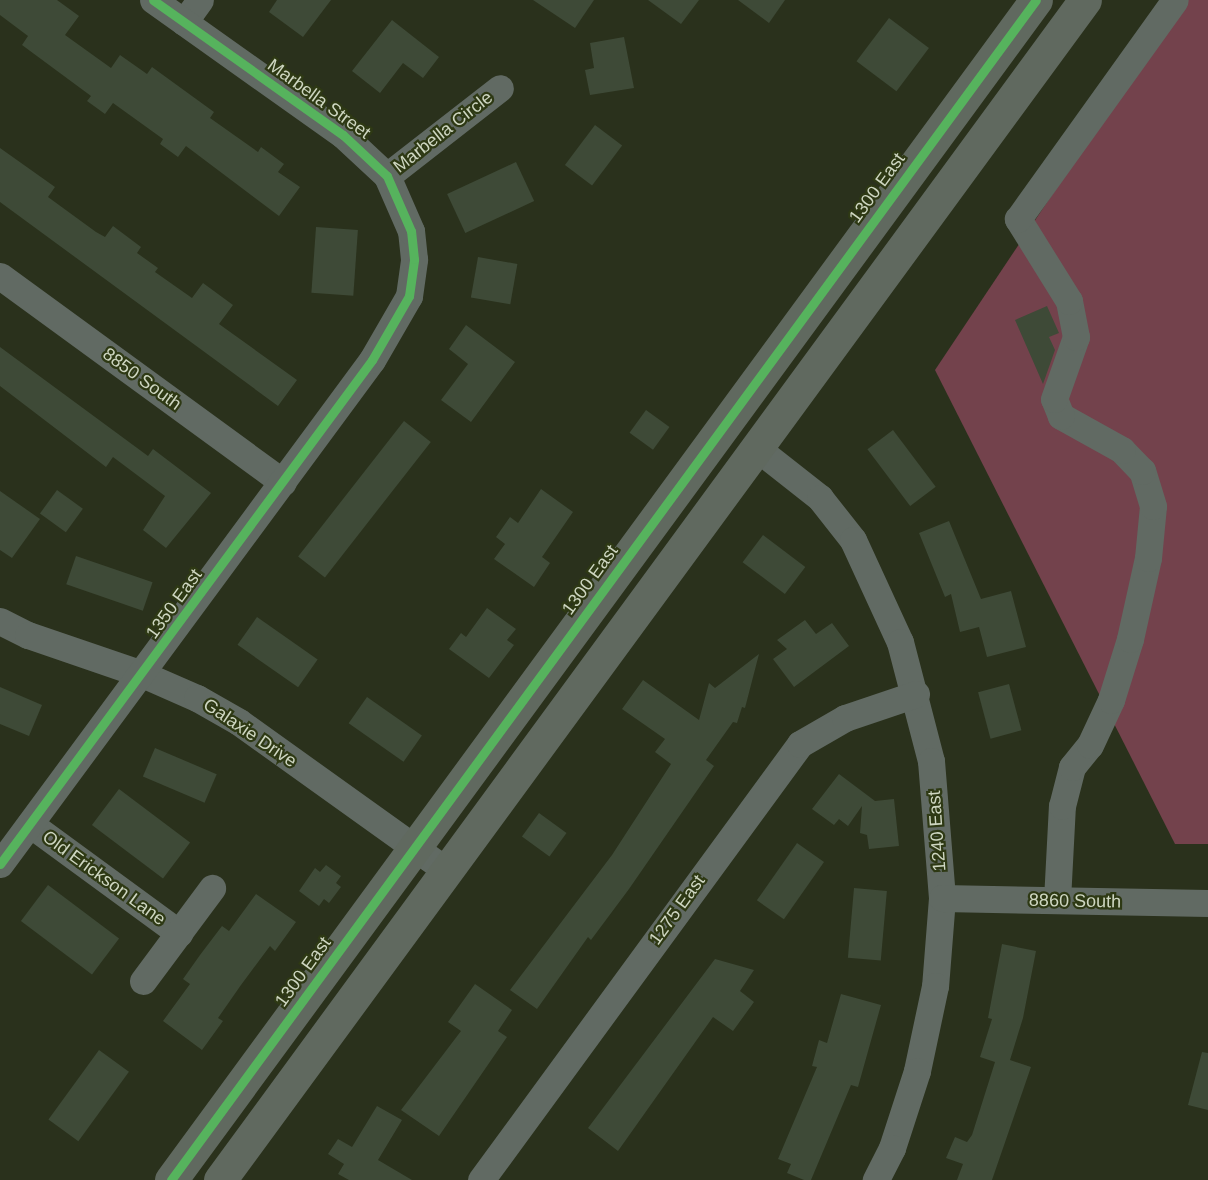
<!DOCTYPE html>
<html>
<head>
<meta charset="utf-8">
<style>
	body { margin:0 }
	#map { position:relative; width:1208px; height:1180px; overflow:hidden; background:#2a311c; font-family:Helvetica,sans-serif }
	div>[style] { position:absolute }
	.green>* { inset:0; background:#73424c }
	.building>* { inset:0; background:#3e4a37; transform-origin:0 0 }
	.minor>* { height:27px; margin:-13.5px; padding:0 13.5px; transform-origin:13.5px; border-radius:13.5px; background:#616a63 }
	.major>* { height:33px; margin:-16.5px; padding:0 16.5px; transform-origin:16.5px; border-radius:16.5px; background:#60695f }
	.cycleway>* { height:9px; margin:-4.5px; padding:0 4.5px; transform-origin:4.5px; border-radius:4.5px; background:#56b35d }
	span { translate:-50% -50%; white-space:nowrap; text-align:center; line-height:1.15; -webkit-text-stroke:4.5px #2e3914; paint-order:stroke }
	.street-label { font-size:18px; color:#ced6c1 }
</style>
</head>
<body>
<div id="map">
	<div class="green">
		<i style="clip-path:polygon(1182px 0,1208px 0,1208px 844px,1175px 844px,935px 370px)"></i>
	</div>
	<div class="building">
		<i style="clip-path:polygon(0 0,57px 0,79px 16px,65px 35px,111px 68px,120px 55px,147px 74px,152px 67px,214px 112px,210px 118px,258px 152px,261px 147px,284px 164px,278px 172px,300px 187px,279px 216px,186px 146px,178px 157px,160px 144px,163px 139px,113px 103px,105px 114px,87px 101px,91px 96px,22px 45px,28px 36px,0 15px)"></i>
		<i style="clip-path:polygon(277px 0,331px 0,303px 37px,269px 12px)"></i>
		<i style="clip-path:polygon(533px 0,594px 0,575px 28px)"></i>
		<i style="clip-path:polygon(648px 0,699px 0,681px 24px)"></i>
		<i style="clip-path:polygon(738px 0,785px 0,769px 23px)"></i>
		<i style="left:889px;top:18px;width:50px;height:54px;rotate:37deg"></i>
		<i style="clip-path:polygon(392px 20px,439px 57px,423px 78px,403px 63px,380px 93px,352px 71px)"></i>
		<i style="clip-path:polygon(624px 37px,634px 88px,590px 95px,585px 70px,594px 68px,590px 43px)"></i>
		<i style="left:595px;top:125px;width:34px;height:50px;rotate:37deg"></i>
		<i style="clip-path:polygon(0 148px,55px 187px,48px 197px,96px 232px,105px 237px,113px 226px,141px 247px,137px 253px,158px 268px,155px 272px,192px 298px,203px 283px,233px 305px,219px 324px,297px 380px,278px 406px,0 202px)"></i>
		<i style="left:516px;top:162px;width:43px;height:76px;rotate:65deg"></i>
		<i style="left:316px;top:227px;width:42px;height:66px;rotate:4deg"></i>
		<i style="left:478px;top:257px;width:40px;height:41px;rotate:10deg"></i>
		<i style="clip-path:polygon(1047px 306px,1059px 333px,1049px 337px,1055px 350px,1043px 384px,1015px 320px)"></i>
		<i style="clip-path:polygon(466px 325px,515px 362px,471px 422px,441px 400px,468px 364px,449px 349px)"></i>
		<i style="clip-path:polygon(0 347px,148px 456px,153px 449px,211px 493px,166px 548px,143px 530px,165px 496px,113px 457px,106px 467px,0 386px)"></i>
		<i style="left:646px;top:410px;width:29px;height:28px;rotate:36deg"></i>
		<i style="left:404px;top:421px;width:34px;height:172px;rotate:38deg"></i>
		<i style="left:893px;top:430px;width:71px;height:32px;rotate:53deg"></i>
		<i style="clip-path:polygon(541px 489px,573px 512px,542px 557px,550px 563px,534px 587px,494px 559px,505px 544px,496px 537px,510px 517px,518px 523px)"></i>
		<i style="left:57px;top:490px;width:32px;height:29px;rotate:36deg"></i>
		<i style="clip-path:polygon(0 491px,40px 519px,12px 558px,0 550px)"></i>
		<i style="clip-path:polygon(949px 521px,981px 599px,1011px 591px,1026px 647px,987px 657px,979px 627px,960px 632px,951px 594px,945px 597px,919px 533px)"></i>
		<i style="left:763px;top:535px;width:53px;height:34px;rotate:37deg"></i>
		<i style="left:76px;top:556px;width:81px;height:30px;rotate:19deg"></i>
		<i style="clip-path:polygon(487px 608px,516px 629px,507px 640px,514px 645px,489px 678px,449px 649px,461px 633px,466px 637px)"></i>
		<i style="left:257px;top:617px;width:74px;height:34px;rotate:35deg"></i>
		<i style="clip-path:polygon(805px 620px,816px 634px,832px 623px,849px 646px,794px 687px,773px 659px,787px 649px,777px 640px)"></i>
		<i style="clip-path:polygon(759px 654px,745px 708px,742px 707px,737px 723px,733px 722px,706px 760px,714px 766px,629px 889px,591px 940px,588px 937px,537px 1009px,510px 990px,612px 855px,671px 764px,655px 752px,665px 739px,622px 709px,643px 680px,699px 720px,709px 683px,715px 688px)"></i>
		<i style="left:1009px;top:684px;width:48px;height:32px;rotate:75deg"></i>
		<i style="clip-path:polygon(0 687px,42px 705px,29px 736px,0 724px)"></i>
		<i style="left:367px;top:697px;width:67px;height:32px;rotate:35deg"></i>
		<i style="left:155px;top:748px;width:67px;height:31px;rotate:23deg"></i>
		<i style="clip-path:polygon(839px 774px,875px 801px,894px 799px,899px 846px,869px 849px,867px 835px,860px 833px,862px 806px,848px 826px,839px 819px,834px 825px,812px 809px)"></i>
		<i style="left:119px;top:789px;width:89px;height:45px;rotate:37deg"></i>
		<i style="left:539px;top:813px;width:34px;height:29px;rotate:36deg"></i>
		<i style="left:797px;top:843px;width:33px;height:70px;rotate:35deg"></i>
		<i style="clip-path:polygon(326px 865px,341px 876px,336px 883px,341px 887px,329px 903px,324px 899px,319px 906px,299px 891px,315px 868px,320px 872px)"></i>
		<i style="left:48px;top:885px;width:89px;height:45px;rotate:37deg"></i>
		<i style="left:854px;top:888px;width:33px;height:70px;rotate:5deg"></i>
		<i style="clip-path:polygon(256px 894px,296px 922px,275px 951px,270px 946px,241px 985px,218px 1018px,223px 1021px,202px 1050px,163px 1021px,190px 984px,183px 979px,200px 955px,222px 926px,229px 931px)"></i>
		<i style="clip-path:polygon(1002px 944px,1036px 951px,1023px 1018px,1010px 1060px,1031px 1067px,992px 1180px,957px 1180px,963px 1164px,946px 1158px,955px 1137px,967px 1142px,972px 1135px,995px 1062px,980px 1057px,992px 1019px,988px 1018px)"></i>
		<i style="clip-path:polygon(715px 959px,754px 970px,740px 991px,754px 1002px,733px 1031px,713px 1017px,618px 1151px,588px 1128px)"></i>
		<i style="clip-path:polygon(475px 984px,512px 1010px,498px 1031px,507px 1037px,439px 1136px,401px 1110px,461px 1031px,448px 1022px)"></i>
		<i style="clip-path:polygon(841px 994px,881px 1005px,858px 1087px,851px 1085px,811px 1180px,804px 1180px,787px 1173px,791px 1164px,778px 1159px,817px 1067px,812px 1066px,819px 1040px,827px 1043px)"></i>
		<i style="left:99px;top:1050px;width:37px;height:86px;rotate:36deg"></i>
		<i style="clip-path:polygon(1202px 1052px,1208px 1053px,1208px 1110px,1188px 1105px)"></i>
		<i style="clip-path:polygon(377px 1106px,402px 1120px,378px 1160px,412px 1180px,349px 1180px,338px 1174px,344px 1164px,328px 1154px,338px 1139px,352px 1147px)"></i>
	</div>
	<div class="minor">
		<i style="left:184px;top:22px;width:27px;rotate:-54deg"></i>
		<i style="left:387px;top:176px;width:143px;rotate:-37.9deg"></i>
		<i style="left:0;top:276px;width:350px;rotate:36.1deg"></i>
		<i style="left:758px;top:449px;width:79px;rotate:38.3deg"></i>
		<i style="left:820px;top:498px;width:53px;rotate:51.8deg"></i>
		<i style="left:853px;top:540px;width:112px;rotate:65.3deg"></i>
		<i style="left:900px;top:642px;width:123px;rotate:75.4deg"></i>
		<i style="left:931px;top:761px;width:137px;rotate:85.4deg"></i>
		<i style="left:942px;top:898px;width:88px;rotate:94.5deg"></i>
		<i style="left:935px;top:986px;width:87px;rotate:102deg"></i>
		<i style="left:917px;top:1071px;width:81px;rotate:108deg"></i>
		<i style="left:892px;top:1148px;width:36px;rotate:117deg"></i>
		<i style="left:0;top:621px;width:31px;rotate:27deg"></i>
		<i style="left:28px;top:635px;width:120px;rotate:18.9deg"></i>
		<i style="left:142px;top:674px;width:60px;rotate:23.6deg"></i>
		<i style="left:197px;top:698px;width:48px;rotate:29.7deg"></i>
		<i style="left:239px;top:722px;width:256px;rotate:35.6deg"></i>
		<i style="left:30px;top:824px;width:185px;rotate:36.2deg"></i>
		<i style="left:0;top:864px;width:626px;rotate:-53.57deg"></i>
		<i style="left:372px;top:360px;width:74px;rotate:-60deg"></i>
		<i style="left:409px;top:296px;width:37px;rotate:-82deg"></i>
		<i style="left:414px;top:259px;width:28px;rotate:-96deg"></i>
		<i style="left:411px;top:231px;width:60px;rotate:-113.6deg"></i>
		<i style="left:387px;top:176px;width:60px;rotate:-137deg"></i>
		<i style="left:343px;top:135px;width:233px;rotate:-144.6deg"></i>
		<i style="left:942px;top:898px;width:266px;rotate:1.1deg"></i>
		<i style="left:1057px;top:900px;width:94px;rotate:-87deg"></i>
		<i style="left:1062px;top:806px;width:40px;rotate:-75.6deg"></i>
		<i style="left:1072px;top:767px;width:28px;rotate:-51deg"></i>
		<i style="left:1090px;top:745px;width:50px;rotate:-65deg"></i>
		<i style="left:1111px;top:700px;width:64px;rotate:-72.7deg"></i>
		<i style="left:1130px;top:639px;width:83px;rotate:-77.5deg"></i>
		<i style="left:1148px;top:558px;width:52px;rotate:-84.5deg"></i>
		<i style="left:1153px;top:506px;width:37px;rotate:-107deg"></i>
		<i style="left:1142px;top:471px;width:29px;rotate:-134deg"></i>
		<i style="left:1122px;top:450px;width:70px;rotate:-150.9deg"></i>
		<i style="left:1061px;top:416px;width:18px;rotate:-112deg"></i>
		<i style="left:1054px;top:399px;width:66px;rotate:-70.5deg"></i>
		<i style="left:1076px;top:337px;width:37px;rotate:-101deg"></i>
		<i style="left:1069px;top:301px;width:97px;rotate:-121.9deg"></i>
		<i style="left:1018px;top:219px;width:269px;rotate:-54.4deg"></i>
		<i style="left:143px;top:981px;width:116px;rotate:-53.4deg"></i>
		<i style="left:481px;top:1180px;width:540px;rotate:-53.81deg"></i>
		<i style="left:800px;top:744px;width:52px;rotate:-30deg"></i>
		<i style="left:845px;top:718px;width:75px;rotate:-18.7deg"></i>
	</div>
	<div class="major">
		<i style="left:171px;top:1180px;width:1463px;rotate:-53.76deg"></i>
		<i style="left:220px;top:1180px;width:1463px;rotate:-53.76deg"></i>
	</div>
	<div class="cycleway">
		<i style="left:0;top:864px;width:626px;rotate:-53.57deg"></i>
		<i style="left:372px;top:360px;width:74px;rotate:-60deg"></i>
		<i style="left:409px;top:296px;width:37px;rotate:-82deg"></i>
		<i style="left:414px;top:259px;width:28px;rotate:-96deg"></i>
		<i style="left:411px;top:231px;width:60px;rotate:-113.6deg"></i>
		<i style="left:387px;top:176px;width:60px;rotate:-137deg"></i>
		<i style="left:343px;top:135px;width:233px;rotate:-144.6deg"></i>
		<i style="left:171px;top:1180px;width:1463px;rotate:-53.76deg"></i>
	</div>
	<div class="street-label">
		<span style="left:319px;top:99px;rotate:36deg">Marbella Street</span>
		<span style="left:443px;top:132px;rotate:-38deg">Marbella Circle</span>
		<span style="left:877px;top:188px;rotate:-54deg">1300 East</span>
		<span style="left:142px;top:379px;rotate:36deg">8850 South</span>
		<span style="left:590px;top:580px;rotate:-54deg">1300 East</span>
		<span style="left:174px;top:604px;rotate:-54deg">1350 East</span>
		<span style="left:250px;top:733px;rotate:34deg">Galaxie Drive</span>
		<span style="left:937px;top:831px;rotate:-94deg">1240 East</span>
		<span style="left:104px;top:878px;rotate:36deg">Old Erickson Lane</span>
		<span style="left:1075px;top:901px;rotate:1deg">8860 South</span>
		<span style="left:677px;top:910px;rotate:-54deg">1275 East</span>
		<span style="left:303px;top:972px;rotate:-54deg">1300 East</span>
	</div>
</div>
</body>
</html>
